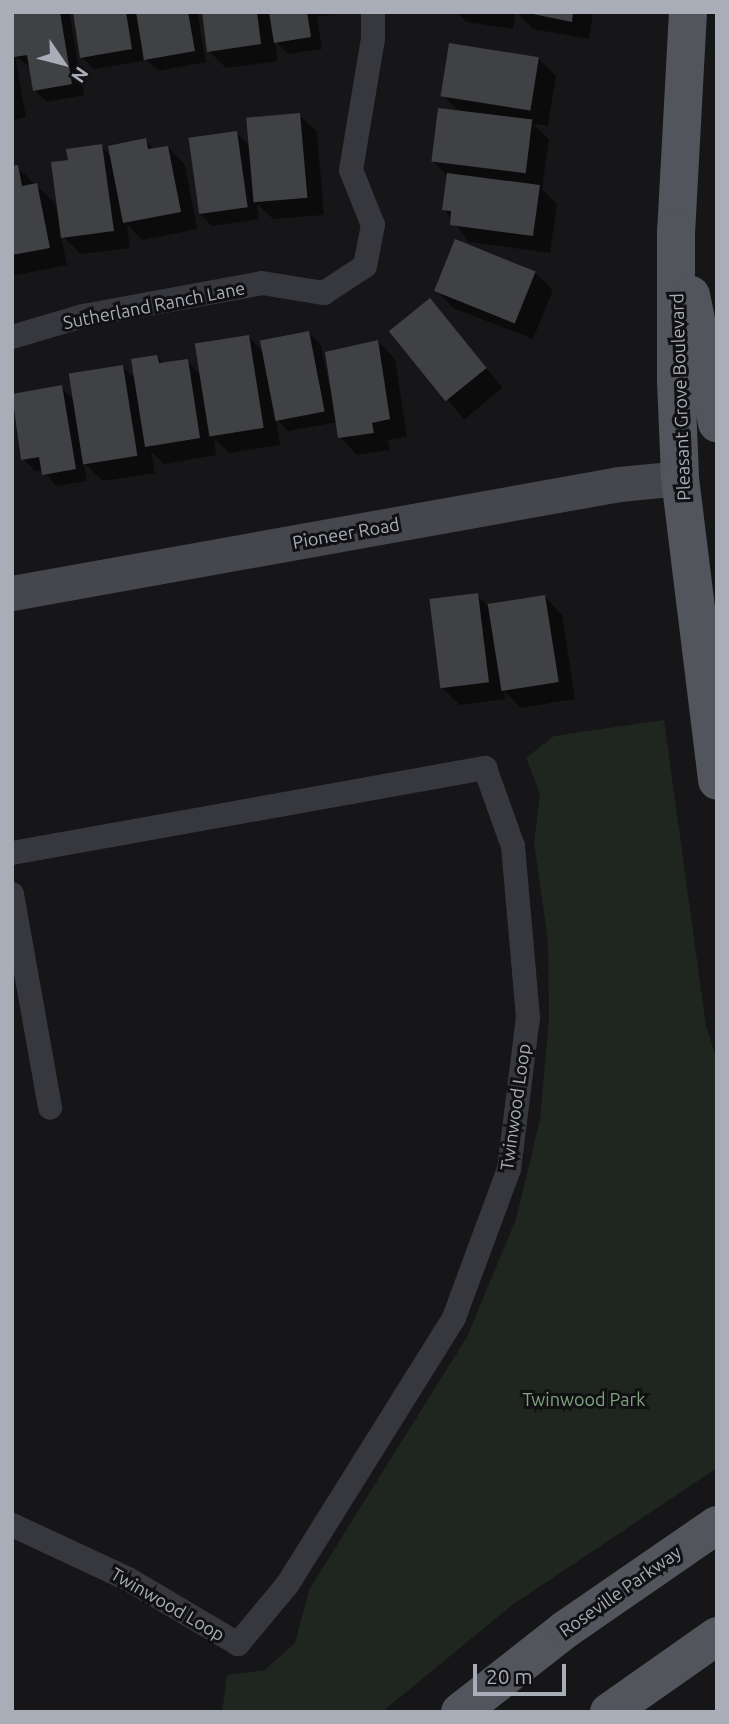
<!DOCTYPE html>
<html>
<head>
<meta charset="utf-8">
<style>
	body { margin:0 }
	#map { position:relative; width:729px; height:1724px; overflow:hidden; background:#161618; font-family:Ubuntu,sans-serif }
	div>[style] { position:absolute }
	.green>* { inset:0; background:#1e261f }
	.shadow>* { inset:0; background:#0007; transform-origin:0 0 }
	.building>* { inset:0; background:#404145; transform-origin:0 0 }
	.street>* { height:24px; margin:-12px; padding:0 12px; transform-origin:12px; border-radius:12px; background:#37383d }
	.secondary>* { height:35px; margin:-17.5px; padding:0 17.5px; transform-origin:17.5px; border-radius:17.5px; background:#45474d }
	.primary>* { height:38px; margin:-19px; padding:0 19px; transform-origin:19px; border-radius:19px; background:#53555c }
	span { translate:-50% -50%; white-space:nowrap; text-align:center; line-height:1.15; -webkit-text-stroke:6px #111113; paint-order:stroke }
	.street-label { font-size:18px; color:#a8adb8 }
	.park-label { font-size:18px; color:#7fa381 }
	.frame { position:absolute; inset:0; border:14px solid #a8adb8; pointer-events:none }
	.north { position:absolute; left:28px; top:28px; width:70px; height:70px; -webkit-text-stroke:5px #111113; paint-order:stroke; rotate:125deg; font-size:19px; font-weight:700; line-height:28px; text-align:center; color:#a8adb8 }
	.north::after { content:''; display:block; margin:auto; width:24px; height:32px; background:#a8adb8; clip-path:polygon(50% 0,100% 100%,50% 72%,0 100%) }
	.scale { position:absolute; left:473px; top:1664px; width:93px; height:32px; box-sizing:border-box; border:4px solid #a8adb8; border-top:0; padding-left:9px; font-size:21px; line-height:24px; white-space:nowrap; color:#a8adb8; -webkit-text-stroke:5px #111113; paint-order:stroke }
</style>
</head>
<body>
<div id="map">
	<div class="green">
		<i style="clip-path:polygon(664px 720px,706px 1026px,717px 1060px,717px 1468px,512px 1605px,382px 1712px,222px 1712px,227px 1675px,265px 1670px,295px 1643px,309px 1590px,467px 1337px,516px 1219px,540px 1120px,549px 1018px,548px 942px,534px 842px,540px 794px,526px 758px,554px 736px)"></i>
	</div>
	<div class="shadow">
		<i style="clip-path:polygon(12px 12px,69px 12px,84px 95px,47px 102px,34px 90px,31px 68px,15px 56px,26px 117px,12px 120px)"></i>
		<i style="clip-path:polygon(75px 12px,197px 12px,206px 62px,158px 71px,142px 55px,143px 61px,94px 69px,82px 57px)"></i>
		<i style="clip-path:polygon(204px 12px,336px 12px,336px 14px,317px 17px,322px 49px,288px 54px,275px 41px,278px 61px,226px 68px,209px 51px)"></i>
		<i style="clip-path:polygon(456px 12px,516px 12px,513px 29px,466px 22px)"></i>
		<i style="clip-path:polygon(516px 12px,593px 12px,589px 39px,533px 29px)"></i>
		<i style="clip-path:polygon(538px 58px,556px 76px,548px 126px,533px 124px,549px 139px,542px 189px,557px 204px,550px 253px,469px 242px,444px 209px,448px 177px,433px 161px,460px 112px,443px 95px)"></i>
		<i style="clip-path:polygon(299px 115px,317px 132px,324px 215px,273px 219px,257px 204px,259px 219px,212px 226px,200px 214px,237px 133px,250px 146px)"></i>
		<i style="clip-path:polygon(145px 140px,155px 150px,168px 147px,185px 165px,197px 229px,142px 240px,127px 224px,130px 248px,81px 254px,61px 235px,67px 265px,16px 275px,12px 271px,12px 168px,17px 167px,54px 202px,60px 217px,69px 161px,101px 146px,112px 157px)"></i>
		<i style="clip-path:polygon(456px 241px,535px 273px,553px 290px,533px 339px,453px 308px,436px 290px)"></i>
		<i style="left:430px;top:301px;width:113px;height:50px;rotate:50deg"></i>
		<i style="clip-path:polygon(309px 333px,321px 345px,329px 385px,378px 341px,395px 359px,407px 437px,388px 440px,390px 450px,357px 455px,340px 437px,338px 422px,288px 431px,276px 419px,280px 445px,229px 453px,214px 438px,216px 455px,164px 464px,151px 451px,155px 473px,103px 481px,84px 463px,87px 481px,56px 486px,43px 470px,35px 471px,23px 459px,12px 396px,61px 387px,75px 401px,123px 367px,136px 380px,157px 357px,164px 364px,187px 361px,202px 376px,249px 337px,263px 352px)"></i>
		<i style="clip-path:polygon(477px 595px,488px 606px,545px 597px,562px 615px,575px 699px,521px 708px,504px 691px,505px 699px,460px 705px,442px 688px)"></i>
	</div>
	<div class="building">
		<i style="clip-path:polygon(12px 12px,60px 12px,72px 84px,33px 91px,27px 55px,14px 57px)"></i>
		<i style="clip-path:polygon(73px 12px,126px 12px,132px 49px,80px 58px)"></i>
		<i style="clip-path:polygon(136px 12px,188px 12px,195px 51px,144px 60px)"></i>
		<i style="clip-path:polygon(202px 12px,257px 12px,261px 44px,207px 52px)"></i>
		<i style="clip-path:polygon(269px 12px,307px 12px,311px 37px,274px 43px)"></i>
		<i style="clip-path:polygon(523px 12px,573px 12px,572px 22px)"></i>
		<i style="left:449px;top:43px;width:91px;height:54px;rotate:9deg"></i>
		<i style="left:438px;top:108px;width:95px;height:54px;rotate:7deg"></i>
		<i style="left:300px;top:113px;width:85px;height:54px;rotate:85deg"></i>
		<i style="left:237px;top:131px;width:77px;height:49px;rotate:82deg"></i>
		<i style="clip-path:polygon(146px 138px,148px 149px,168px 146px,181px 212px,123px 223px,108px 146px)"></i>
		<i style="clip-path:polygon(102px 144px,114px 231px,61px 238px,51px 162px,68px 160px,66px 149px)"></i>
		<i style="clip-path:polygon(18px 165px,22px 186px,37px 183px,50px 248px,12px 255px,12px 166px)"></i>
		<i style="clip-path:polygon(447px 173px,540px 185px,533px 236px,450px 225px,451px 211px,442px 210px)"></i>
		<i style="left:455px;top:239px;width:87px;height:56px;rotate:22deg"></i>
		<i style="left:430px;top:298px;width:90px;height:53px;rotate:51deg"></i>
		<i style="left:309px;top:331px;width:82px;height:50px;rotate:79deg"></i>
		<i style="left:249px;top:335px;width:94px;height:55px;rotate:81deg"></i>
		<i style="clip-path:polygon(378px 340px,390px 419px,372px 423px,374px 433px,338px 438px,325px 352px)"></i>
		<i style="clip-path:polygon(157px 355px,159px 363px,188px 359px,200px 438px,145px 447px,131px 359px)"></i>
		<i style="left:123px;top:365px;width:92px;height:55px;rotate:81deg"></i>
		<i style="clip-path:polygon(62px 385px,76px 469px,42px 475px,39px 457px,21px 460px,12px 394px)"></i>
		<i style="left:478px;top:593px;width:90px;height:49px;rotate:83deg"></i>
		<i style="left:545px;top:595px;width:88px;height:58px;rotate:81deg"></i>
	</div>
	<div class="street">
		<i style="left:12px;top:337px;width:74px;rotate:-16.5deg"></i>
		<i style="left:83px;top:316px;width:182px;rotate:-10.4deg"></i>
		<i style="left:262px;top:283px;width:63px;rotate:9.2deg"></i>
		<i style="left:324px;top:293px;width:49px;rotate:-33.4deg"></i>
		<i style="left:365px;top:266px;width:42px;rotate:-79deg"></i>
		<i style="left:373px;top:225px;width:59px;rotate:-111.8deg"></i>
		<i style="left:351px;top:170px;width:133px;rotate:-80.5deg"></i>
		<i style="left:373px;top:39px;width:27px;rotate:-90deg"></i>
		<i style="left:12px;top:853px;width:481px;rotate:-10.2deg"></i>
		<i style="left:485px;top:768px;width:83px;rotate:70.3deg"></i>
		<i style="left:513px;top:846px;width:172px;rotate:85deg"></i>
		<i style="left:528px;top:1017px;width:153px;rotate:97.1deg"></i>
		<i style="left:509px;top:1169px;width:159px;rotate:110.3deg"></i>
		<i style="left:454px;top:1318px;width:315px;rotate:122deg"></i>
		<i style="left:287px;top:1585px;width:77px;rotate:129.7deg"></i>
		<i style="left:238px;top:1644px;width:128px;rotate:-149.4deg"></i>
		<i style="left:128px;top:1579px;width:128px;rotate:-155deg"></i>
		<i style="left:12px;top:894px;width:217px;rotate:79.9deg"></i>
	</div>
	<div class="secondary">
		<i style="left:12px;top:593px;width:617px;rotate:-10.18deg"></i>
		<i style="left:619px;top:484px;width:61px;rotate:-5.6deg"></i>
	</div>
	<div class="primary">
		<i style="left:688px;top:12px;width:219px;rotate:93.1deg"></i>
		<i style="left:676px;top:231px;width:150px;rotate:90deg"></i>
		<i style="left:676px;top:381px;width:97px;rotate:87.6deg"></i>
		<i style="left:680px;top:478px;width:305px;rotate:83deg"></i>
		<i style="left:691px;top:295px;width:131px;rotate:78.5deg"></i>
		<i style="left:460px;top:1712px;width:135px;rotate:-38.1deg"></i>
		<i style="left:566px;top:1629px;width:183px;rotate:-34.6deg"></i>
		<i style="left:609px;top:1712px;width:132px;rotate:-35.1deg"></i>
	</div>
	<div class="street-label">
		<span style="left:154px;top:305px;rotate:-11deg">Sutherland Ranch Lane</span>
		<span style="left:680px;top:397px;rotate:-92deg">Pleasant Grove Boulevard</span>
		<span style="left:346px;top:533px;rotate:-10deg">Pioneer Road</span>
		<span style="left:515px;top:1107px;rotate:-82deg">Twinwood Loop</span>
		<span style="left:620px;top:1591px;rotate:-35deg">Roseville Parkway</span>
		<span style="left:168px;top:1604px;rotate:30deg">Twinwood Loop</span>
	</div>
	<div class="park-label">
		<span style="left:584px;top:1399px">Twinwood Park</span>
	</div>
	<div class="frame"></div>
	<div class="north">N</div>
	<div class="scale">20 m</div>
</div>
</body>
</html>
